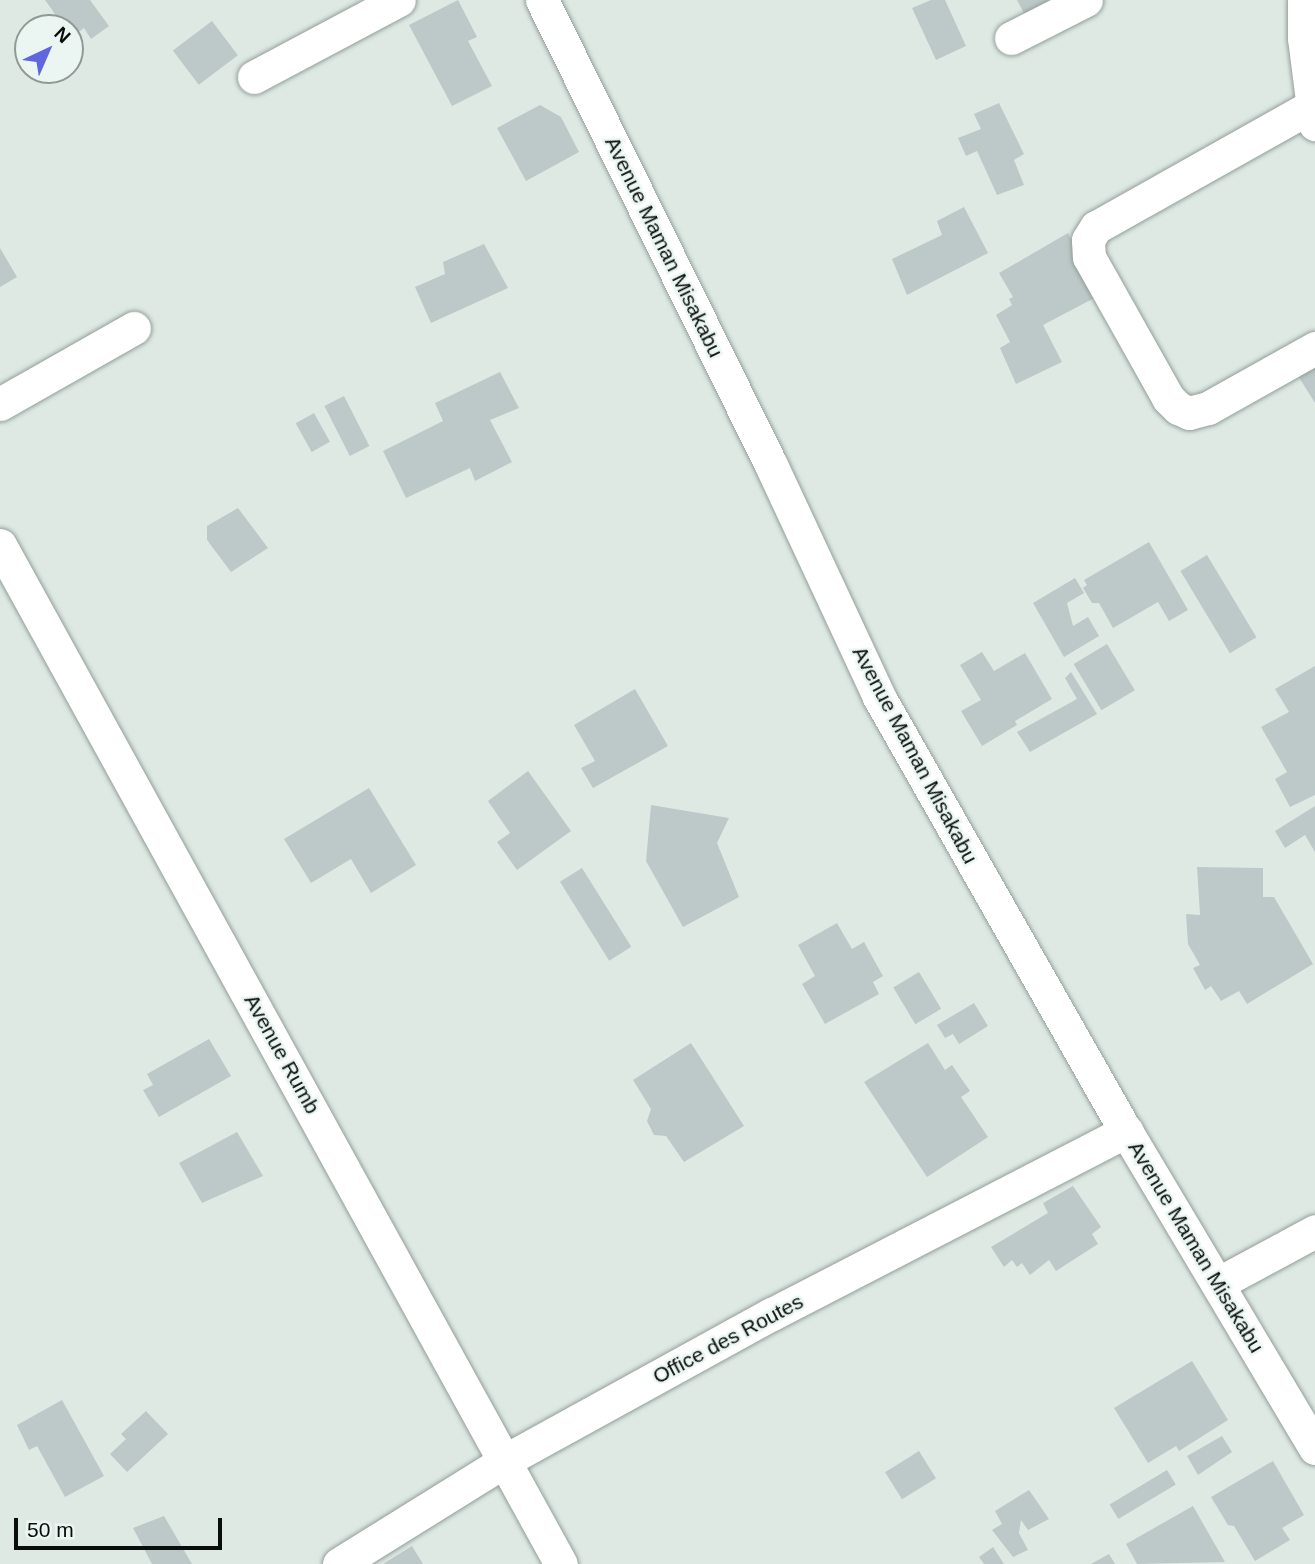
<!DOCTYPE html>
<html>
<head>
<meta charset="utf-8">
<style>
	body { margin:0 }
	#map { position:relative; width:1315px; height:1564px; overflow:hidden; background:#dee9e4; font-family:Helvetica,sans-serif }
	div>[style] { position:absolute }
	.building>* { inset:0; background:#bdc9c8; transform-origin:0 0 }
	.roads { filter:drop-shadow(0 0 2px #939e99) drop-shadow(0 0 2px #939e99) }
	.minor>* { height:33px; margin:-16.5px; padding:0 16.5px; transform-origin:16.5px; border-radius:16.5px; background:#fff }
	span { translate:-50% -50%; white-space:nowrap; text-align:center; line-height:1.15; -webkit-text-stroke:5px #ebf6f2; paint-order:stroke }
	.street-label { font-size:21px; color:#090d0b }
	.north { position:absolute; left:14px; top:14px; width:70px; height:70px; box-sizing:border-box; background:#ebf6f2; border:2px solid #919996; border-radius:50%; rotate:44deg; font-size:19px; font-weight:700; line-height:28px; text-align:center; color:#090d0b }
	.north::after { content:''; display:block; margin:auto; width:24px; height:32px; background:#5f66de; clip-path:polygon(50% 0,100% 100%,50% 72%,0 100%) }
	.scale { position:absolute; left:14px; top:1518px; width:208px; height:32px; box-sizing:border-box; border:4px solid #090d0b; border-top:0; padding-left:9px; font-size:21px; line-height:24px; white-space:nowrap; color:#090d0b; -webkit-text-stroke:5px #ebf6f2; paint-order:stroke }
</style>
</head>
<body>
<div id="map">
	<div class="building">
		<i style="clip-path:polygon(45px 0,90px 0,109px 26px,91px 39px,84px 28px,72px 37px,70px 28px,65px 28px)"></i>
		<i style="clip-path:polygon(458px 0,477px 37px,468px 41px,492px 86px,452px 106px,409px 25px)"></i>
		<i style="clip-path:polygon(931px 0,945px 0,966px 46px,936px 60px,912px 8px)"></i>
		<i style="clip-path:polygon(1017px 0,1066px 0,1028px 21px)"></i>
		<i style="left:212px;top:21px;width:43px;height:49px;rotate:53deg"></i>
		<i style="clip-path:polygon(999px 103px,1024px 154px,1014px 160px,1024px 185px,997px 195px,977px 151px,966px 156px,958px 138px,981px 129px,974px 114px)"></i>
		<i style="clip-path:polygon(540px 105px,561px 117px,579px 152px,526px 181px,497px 128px)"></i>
		<i style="clip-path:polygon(964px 207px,988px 253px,907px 295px,892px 259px,942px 235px,937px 221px)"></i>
		<i style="clip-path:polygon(1068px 233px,1100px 295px,1043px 325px,1062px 362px,1016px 384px,1000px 348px,1010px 342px,996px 315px,1012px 305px,1009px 299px,1013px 297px,999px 273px)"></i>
		<i style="clip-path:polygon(484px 244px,508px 288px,431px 323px,415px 287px,445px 274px,443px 262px)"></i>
		<i style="clip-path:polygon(0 248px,17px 277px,0 287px)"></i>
		<i style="clip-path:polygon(1315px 359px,1315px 403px,1295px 371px)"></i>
		<i style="clip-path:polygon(500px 372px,519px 408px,490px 420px,512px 462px,475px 481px,470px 468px,406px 498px,383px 451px,443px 421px,435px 403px)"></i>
		<i style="left:344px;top:396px;width:56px;height:22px;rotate:63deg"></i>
		<i style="left:314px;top:413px;width:33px;height:21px;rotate:61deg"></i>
		<i style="clip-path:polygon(238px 508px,268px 548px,231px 572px,207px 540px,207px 526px)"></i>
		<i style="clip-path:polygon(1149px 542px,1188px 610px,1169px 621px,1158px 602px,1113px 628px,1099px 603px,1092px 603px,1083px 588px,1087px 585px,1084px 580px)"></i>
		<i style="left:1207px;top:555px;width:96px;height:31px;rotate:59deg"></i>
		<i style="clip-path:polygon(1075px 578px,1084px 593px,1067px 603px,1073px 626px,1088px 617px,1099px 636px,1064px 657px,1033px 603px)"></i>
		<i style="left:1107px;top:644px;width:54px;height:39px;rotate:59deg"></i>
		<i style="clip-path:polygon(982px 652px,994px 671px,1025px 653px,1052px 699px,1015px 721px,1017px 725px,982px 746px,961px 711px,981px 700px,960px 665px)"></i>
		<i style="clip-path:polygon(1315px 666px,1315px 795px,1290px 807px,1275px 779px,1287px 772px,1261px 727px,1289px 712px,1275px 689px)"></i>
		<i style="clip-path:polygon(1071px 672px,1097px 714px,1030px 752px,1017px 732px,1077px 699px,1065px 678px)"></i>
		<i style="clip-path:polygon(635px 689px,668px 746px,593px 788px,581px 768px,595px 761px,574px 725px)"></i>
		<i style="clip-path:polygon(528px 771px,571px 831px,517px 870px,497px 842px,510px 833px,488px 801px)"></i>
		<i style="clip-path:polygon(369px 788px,416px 865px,371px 893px,351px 859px,311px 883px,284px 839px)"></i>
		<i style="clip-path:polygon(651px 805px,729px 818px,717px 843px,739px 897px,683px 927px,646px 861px)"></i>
		<i style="clip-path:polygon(1315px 806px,1315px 852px,1305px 835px,1285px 848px,1275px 831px)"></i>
		<i style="clip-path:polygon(1197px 867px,1263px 868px,1263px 897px,1274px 897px,1313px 964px,1247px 1004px,1239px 991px,1221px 1001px,1211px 986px,1205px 990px,1193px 968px,1200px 965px,1188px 944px,1186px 914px,1200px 915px)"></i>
		<i style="left:582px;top:868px;width:93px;height:26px;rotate:58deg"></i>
		<i style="clip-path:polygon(837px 923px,852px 949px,864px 942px,883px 976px,873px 982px,879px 994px,825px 1024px,802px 984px,815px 976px,798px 945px)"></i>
		<i style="left:919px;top:972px;width:43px;height:30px;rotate:59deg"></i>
		<i style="clip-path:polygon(974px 1003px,988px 1026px,959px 1044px,953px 1034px,945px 1038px,937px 1025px)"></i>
		<i style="clip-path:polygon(209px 1039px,231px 1076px,159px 1117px,143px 1090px,153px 1085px,147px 1074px)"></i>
		<i style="clip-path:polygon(691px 1043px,744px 1126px,684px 1162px,666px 1136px,654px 1135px,647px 1121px,651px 1109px,633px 1080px)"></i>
		<i style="clip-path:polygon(928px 1043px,945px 1070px,952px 1065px,970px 1091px,961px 1097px,988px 1137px,927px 1177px,864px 1082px)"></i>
		<i style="clip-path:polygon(237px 1132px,263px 1176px,202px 1203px,179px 1163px)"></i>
		<i style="clip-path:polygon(1073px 1186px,1101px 1227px,1092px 1234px,1098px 1244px,1056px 1271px,1049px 1260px,1030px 1275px,1022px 1263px,1017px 1267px,1012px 1260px,1004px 1267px,991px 1247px,1048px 1213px,1043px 1203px)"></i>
		<i style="clip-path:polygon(1192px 1361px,1228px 1420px,1179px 1451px,1176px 1446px,1148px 1463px,1114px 1408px)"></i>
		<i style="clip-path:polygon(62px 1400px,104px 1476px,65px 1497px,37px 1446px,29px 1450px,17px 1425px)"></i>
		<i style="clip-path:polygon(146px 1411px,168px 1434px,127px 1472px,110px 1454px,126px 1439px,121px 1434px)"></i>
		<i style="clip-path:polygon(1222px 1436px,1232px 1452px,1198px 1475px,1187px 1456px)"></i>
		<i style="left:919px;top:1451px;width:32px;height:40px;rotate:58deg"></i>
		<i style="clip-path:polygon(1273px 1461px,1304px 1515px,1282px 1528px,1290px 1540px,1255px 1561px,1234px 1526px,1228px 1525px,1211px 1497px)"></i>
		<i style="left:1167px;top:1470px;width:17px;height:67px;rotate:59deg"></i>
		<i style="clip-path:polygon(1029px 1490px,1049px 1519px,1028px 1530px,1021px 1520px,1019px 1533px,1028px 1550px,1013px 1557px,992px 1530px,1002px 1524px,995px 1511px)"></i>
		<i style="clip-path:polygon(1193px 1506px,1225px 1562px,1137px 1564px,1126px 1544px)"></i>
		<i style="clip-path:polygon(164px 1516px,192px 1564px,152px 1564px,133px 1528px)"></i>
		<i style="clip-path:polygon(412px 1546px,423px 1564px,383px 1564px)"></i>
		<i style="clip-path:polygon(993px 1547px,1004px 1564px,984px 1564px,979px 1557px)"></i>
		<i style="clip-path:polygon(1109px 1554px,1115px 1564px,1091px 1564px)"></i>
	</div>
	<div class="roads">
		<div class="minor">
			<i style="left:542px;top:0;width:518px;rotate:63.78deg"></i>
			<i style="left:771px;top:465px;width:256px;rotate:65deg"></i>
			<i style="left:879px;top:697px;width:499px;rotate:60.4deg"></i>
			<i style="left:1126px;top:1131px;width:369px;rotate:59.2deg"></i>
			<i style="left:1304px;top:0;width:38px;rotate:90deg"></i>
			<i style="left:1304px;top:38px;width:87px;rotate:82.7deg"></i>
			<i style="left:1011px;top:38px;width:84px;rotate:-26.9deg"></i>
			<i style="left:254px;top:77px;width:164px;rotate:-28deg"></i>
			<i style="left:1312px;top:106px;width:248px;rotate:150.7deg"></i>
			<i style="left:1096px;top:227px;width:15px;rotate:122deg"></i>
			<i style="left:1088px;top:240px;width:17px;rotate:87deg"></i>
			<i style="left:1089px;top:257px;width:162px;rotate:60.7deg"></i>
			<i style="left:1168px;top:398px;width:14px;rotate:45deg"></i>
			<i style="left:1178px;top:408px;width:12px;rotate:24deg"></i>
			<i style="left:1189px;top:413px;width:20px;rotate:-15deg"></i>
			<i style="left:1208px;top:408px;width:123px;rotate:-29.3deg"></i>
			<i style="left:0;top:404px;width:154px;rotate:-29.6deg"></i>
			<i style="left:0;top:545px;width:1163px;rotate:61.17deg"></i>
			<i style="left:1219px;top:1283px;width:109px;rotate:-28.4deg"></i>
			<i style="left:339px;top:1564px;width:197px;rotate:-31.9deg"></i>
			<i style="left:506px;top:1460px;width:303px;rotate:-28.8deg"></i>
			<i style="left:772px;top:1314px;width:399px;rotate:-27.3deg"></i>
		</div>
	</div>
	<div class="street-label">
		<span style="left:664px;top:247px;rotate:64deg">Avenue Maman Misakabu</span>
		<span style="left:915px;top:755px;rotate:62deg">Avenue Maman Misakabu</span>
		<span style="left:282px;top:1054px;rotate:61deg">Avenue Rumb</span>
		<span style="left:1196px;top:1247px;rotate:59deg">Avenue Maman Misakabu</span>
		<span style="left:728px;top:1339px;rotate:-28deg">Office des Routes</span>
	</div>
	<div class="north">N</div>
	<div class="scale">50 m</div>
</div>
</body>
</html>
